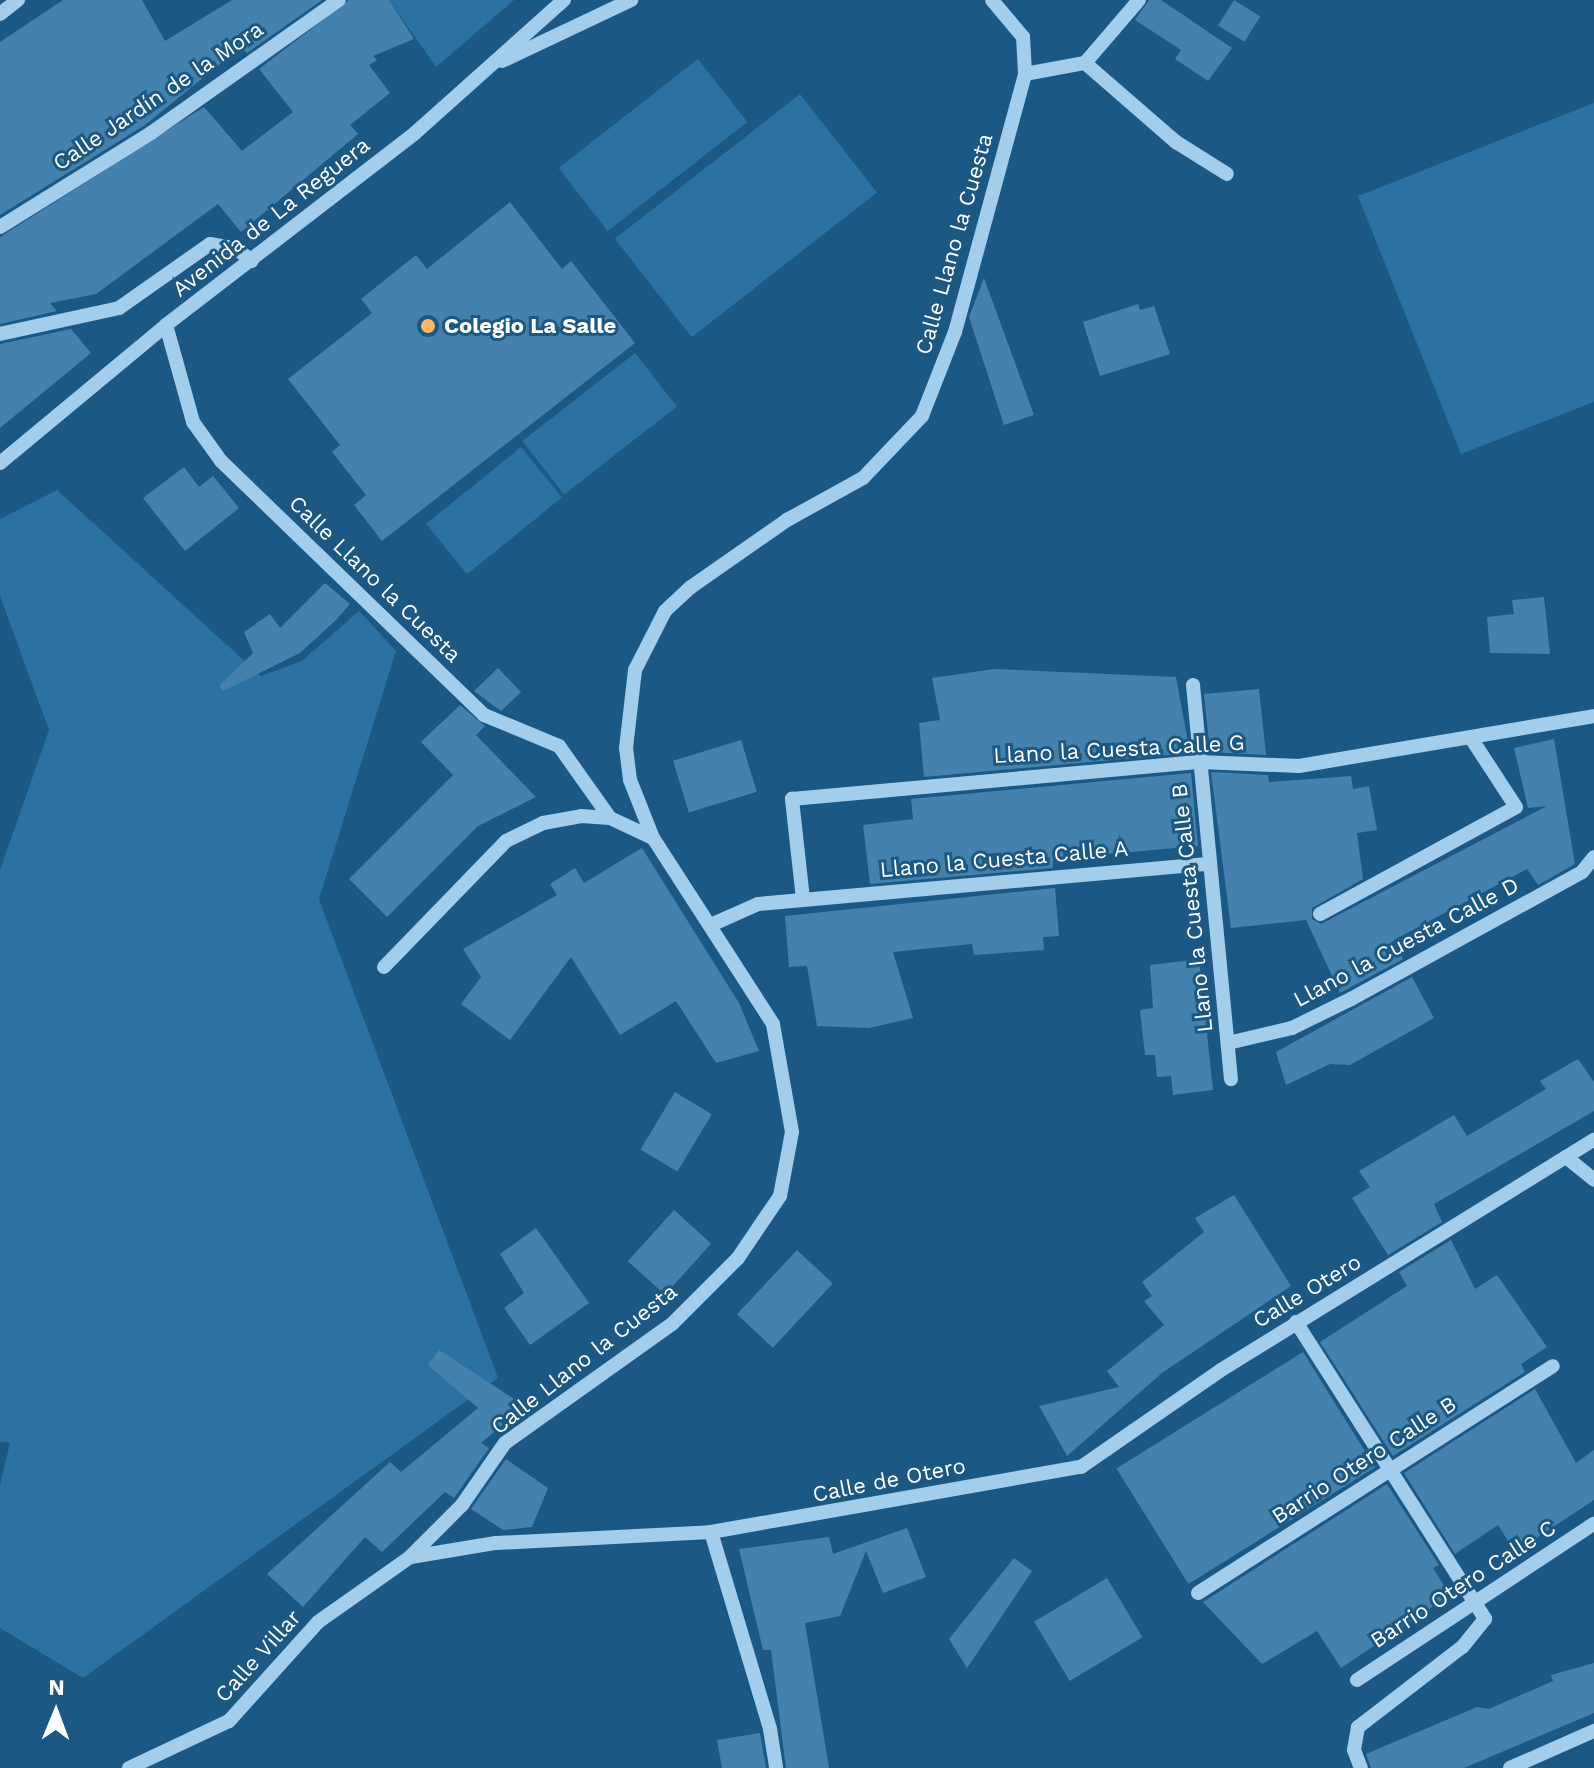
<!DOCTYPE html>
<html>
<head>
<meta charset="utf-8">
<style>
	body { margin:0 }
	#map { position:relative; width:1594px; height:1768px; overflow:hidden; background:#1c5884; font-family:"Work Sans",sans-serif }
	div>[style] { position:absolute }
	.green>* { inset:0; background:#2b71a1; transform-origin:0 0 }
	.building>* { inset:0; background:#4482ad; transform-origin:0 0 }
	.minor>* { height:14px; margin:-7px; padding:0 7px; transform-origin:7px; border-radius:7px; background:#a2cdeb }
	.dots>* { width:22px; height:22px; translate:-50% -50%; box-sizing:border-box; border:4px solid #1c5884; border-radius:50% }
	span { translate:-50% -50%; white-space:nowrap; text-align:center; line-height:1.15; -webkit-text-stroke:6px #1c5884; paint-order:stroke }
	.street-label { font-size:22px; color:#fff }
	.poi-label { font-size:22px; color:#fff; font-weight:700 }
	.left { translate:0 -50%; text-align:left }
	.north { position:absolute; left:16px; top:1672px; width:80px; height:80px; -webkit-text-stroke:6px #1c5884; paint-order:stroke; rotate:1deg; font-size:22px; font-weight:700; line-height:32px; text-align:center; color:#fff }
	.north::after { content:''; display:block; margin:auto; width:28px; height:36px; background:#fff; clip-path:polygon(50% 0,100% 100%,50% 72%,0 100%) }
</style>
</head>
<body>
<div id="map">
	<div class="green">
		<i style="clip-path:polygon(389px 0,514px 0,436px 67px)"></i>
		<i style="left:698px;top:59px;width:80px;height:177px;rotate:52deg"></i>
		<i style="left:800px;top:94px;width:125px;height:235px;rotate:52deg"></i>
		<i style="clip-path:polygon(1594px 103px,1594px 402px,1461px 454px,1358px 196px)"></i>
		<i style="left:635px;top:353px;width:68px;height:143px;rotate:52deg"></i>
		<i style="left:521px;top:447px;width:65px;height:122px;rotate:51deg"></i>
		<i style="clip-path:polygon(57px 490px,261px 676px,302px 661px,359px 611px,396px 651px,319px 899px,498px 1378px,83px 1678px,0 1628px,0 1485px,10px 1443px,0 1442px,0 870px,49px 730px,0 596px,0 519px)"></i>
	</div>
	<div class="building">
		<i style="clip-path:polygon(63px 0,142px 0,165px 41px,232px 0,322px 0,247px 53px,241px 47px,145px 125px,0 215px,0 42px)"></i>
		<i style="clip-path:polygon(349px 0,389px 0,414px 39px,373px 56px,377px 60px,369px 65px,390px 93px,350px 125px,358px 134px,241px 232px,218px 204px,96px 294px,50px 303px,57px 311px,0 324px,0 237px,204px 107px,242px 151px,293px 112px,259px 69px)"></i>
		<i style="clip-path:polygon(1149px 0,1161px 0,1232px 48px,1208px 81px,1175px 59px,1181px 50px,1135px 20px)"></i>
		<i style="left:1234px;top:0;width:31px;height:30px;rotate:32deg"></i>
		<i style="clip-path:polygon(510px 202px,562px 269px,571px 261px,635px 343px,382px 541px,354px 505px,366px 495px,332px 452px,340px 445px,288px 379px,372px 313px,361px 299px,416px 255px,427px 269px)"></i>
		<i style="clip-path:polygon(984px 278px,1034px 415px,1004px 425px,969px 317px)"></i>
		<i style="clip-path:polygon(1138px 304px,1140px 310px,1154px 306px,1170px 354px,1100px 376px,1083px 322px)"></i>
		<i style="clip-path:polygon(71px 329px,91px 353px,0 428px,0 344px)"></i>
		<i style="clip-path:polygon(184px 467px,199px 487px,213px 476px,239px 508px,185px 551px,143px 498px)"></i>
		<i style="clip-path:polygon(325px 583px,350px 604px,336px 620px,300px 653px,223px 691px,219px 686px,253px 653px,244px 632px,270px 614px,280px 628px)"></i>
		<i style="clip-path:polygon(1544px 597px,1550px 654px,1490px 653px,1487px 617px,1514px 614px,1512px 600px)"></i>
		<i style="clip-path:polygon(498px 668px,521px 692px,501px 711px,474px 691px)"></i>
		<i style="clip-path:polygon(994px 669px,1176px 677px,1190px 753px,924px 777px,919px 723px,940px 720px,932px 678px)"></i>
		<i style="clip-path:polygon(1259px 689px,1266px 755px,1210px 752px,1204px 694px)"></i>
		<i style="clip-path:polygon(460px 705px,485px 726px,476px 735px,536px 797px,478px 826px,387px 917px,349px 879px,453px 775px,421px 742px)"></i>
		<i style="clip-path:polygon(1554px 739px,1575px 864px,1538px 885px,1527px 869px,1394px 940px,1403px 959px,1340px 993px,1306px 920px,1231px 928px,1211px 772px,1268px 775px,1269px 782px,1351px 776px,1353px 789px,1369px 786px,1377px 830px,1357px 833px,1363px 879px,1312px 908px,1312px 919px,1321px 924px,1547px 806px,1528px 808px,1514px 748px)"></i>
		<i style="left:741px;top:740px;width:54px;height:71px;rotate:73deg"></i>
		<i style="clip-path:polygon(1191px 773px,1198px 846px,1053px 859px,1053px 868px,870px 884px,863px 825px,913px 819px,911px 799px)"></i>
		<i style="clip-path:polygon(642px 848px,739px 1003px,759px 1051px,716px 1063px,676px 1001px,620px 1035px,571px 957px,510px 1040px,461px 1004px,481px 977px,463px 949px,557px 895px,550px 884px,575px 868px,584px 883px)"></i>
		<i style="clip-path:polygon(1055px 888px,1059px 936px,1043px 937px,1044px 950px,974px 955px,972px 944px,893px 952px,913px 1018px,869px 1028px,817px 1026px,807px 966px,789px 967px,785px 916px)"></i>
		<i style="clip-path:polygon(1199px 959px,1213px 1090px,1173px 1095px,1171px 1076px,1157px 1077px,1155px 1055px,1145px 1055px,1140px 1010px,1153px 1008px,1150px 965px)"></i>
		<i style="clip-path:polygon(1412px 977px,1434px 1018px,1350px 1065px,1330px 1064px,1286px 1085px,1276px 1052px)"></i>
		<i style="clip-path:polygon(1578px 1059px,1594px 1082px,1594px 1111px,1434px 1204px,1442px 1222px,1388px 1255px,1352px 1198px,1370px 1187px,1359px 1171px,1454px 1115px,1467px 1136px,1546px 1089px,1540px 1081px)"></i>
		<i style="left:675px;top:1092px;width:43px;height:67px;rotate:31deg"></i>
		<i style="clip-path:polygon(1234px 1195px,1291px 1286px,1162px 1373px,1067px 1456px,1039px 1406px,1119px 1387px,1107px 1371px,1164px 1325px,1144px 1301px,1152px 1296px,1142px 1282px,1204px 1232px,1195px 1218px)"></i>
		<i style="left:674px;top:1210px;width:50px;height:69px;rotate:42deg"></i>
		<i style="clip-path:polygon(536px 1228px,589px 1303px,530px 1345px,504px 1308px,524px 1293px,500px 1254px)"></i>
		<i style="clip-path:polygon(1451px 1240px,1475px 1289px,1497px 1275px,1547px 1347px,1521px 1364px,1525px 1372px,1393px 1456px,1320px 1342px,1407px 1286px,1399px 1272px)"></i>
		<i style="left:797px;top:1250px;width:49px;height:88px;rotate:43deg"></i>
		<i style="clip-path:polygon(439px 1350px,525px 1406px,481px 1443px,489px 1448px,454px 1498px,445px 1492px,382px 1552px,365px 1537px,303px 1607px,267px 1574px,390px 1462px,401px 1472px,478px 1408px,428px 1365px)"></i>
		<i style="left:1303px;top:1352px;width:136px;height:220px;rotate:58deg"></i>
		<i style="clip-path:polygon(1535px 1389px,1576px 1463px,1594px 1450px,1594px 1500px,1515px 1552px,1498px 1525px,1455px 1554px,1404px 1473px)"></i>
		<i style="clip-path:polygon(506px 1459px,548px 1488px,532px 1527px,503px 1530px,471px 1509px)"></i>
		<i style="clip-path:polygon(1387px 1484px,1439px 1565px,1433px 1568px,1450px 1595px,1341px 1668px,1317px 1631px,1262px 1664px,1203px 1602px)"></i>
		<i style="clip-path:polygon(907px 1528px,926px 1577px,883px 1593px,866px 1551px,840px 1616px,805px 1623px,829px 1768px,786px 1768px,771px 1650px,763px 1650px,739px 1549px,829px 1537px,833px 1554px)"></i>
		<i style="clip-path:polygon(1014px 1558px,1032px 1571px,967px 1668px,949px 1639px)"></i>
		<i style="left:1107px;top:1578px;width:69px;height:85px;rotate:59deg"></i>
		<i style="clip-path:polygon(1594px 1663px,1594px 1713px,1464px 1768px,1371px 1768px,1366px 1754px,1477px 1707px,1489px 1709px,1553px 1681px,1551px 1675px)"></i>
		<i style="clip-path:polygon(760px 1733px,766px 1768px,722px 1768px,717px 1740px)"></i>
	</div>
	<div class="minor">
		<i style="left:0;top:14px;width:23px;rotate:-38deg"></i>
		<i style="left:502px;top:61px;width:143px;rotate:-25.3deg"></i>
		<i style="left:1085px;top:63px;width:121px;rotate:41deg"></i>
		<i style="left:1176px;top:142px;width:60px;rotate:32.1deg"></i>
		<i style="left:1025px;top:74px;width:61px;rotate:-10.4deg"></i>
		<i style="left:1085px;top:63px;width:83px;rotate:-49.4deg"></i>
		<i style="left:0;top:227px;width:178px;rotate:-31.9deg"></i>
		<i style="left:151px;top:133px;width:230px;rotate:-35.3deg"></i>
		<i style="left:166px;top:325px;width:101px;rotate:74.4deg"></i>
		<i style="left:193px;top:422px;width:48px;rotate:54.3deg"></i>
		<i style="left:221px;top:461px;width:366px;rotate:44deg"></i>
		<i style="left:484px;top:715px;width:81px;rotate:22.5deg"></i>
		<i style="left:559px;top:746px;width:88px;rotate:54.7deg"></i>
		<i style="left:0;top:334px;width:122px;rotate:-12.3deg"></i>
		<i style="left:119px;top:308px;width:111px;rotate:-35.1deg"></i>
		<i style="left:210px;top:244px;width:27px;rotate:10deg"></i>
		<i style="left:237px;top:249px;width:19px;rotate:39deg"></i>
		<i style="left:0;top:463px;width:216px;rotate:-39.7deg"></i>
		<i style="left:166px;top:325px;width:314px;rotate:-37.6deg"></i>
		<i style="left:415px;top:133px;width:200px;rotate:-41.8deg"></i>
		<i style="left:1193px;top:685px;width:396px;rotate:84.5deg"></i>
		<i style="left:803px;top:899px;width:101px;rotate:-96.3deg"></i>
		<i style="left:792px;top:799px;width:410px;rotate:-5.2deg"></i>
		<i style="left:1200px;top:762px;width:99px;rotate:2.3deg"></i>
		<i style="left:1299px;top:766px;width:299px;rotate:-9.6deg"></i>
		<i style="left:1320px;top:914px;width:223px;rotate:-28.6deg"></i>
		<i style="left:1516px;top:807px;width:82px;rotate:-123.1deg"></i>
		<i style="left:713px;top:924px;width:49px;rotate:-24deg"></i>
		<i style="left:758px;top:904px;width:454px;rotate:-5.1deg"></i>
		<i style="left:384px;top:967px;width:175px;rotate:-45.9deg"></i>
		<i style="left:506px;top:841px;width:41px;rotate:-25.9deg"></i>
		<i style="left:543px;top:823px;width:39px;rotate:-10deg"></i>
		<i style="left:581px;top:816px;width:29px;rotate:4deg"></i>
		<i style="left:610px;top:818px;width:47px;rotate:24.9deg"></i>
		<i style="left:1228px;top:1043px;width:66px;rotate:-13.2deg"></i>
		<i style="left:1292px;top:1028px;width:66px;rotate:-26.2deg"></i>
		<i style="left:1351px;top:999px;width:264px;rotate:-28.8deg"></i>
		<i style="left:1582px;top:872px;width:19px;rotate:-51deg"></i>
		<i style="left:1566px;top:1157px;width:36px;rotate:39deg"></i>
		<i style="left:1296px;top:1322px;width:352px;rotate:57.5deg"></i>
		<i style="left:1485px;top:1619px;width:36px;rotate:129deg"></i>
		<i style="left:1462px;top:1647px;width:131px;rotate:142.4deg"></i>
		<i style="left:1358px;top:1727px;width:23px;rotate:100deg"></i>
		<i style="left:1354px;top:1750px;width:19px;rotate:69deg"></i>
		<i style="left:711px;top:1532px;width:206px;rotate:73.3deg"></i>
		<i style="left:770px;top:1729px;width:39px;rotate:81deg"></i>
		<i style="left:411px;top:1557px;width:86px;rotate:-9.4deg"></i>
		<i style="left:496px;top:1543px;width:215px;rotate:-2.9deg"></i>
		<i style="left:711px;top:1532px;width:376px;rotate:-10deg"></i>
		<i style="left:1081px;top:1467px;width:170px;rotate:-34.7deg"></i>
		<i style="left:1221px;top:1370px;width:438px;rotate:-31.7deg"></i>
		<i style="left:1198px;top:1593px;width:421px;rotate:-32.6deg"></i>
		<i style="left:1357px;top:1680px;width:284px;rotate:-33.4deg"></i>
		<i style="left:129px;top:1768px;width:110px;rotate:-25.2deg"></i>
		<i style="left:229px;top:1721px;width:133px;rotate:-48deg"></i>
		<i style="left:318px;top:1622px;width:113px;rotate:-35.2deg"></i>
		<i style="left:410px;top:1557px;width:74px;rotate:-45deg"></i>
		<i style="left:462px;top:1505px;width:75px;rotate:-55.3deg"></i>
		<i style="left:505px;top:1443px;width:205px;rotate:-35.5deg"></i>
		<i style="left:672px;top:1324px;width:93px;rotate:-45deg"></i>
		<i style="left:738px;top:1258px;width:75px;rotate:-55.9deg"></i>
		<i style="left:780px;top:1196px;width:65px;rotate:-79.4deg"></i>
		<i style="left:792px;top:1132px;width:110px;rotate:-100deg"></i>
		<i style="left:773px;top:1024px;width:221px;rotate:-122.8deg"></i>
		<i style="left:653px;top:838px;width:62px;rotate:-111.6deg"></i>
		<i style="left:630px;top:780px;width:32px;rotate:-97deg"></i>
		<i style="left:626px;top:748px;width:79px;rotate:-83.4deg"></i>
		<i style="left:635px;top:670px;width:66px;rotate:-63deg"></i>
		<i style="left:665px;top:611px;width:35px;rotate:-43deg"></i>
		<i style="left:691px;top:587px;width:117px;rotate:-34.9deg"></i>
		<i style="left:787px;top:520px;width:87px;rotate:-28.9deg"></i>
		<i style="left:863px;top:478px;width:86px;rotate:-46.4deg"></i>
		<i style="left:922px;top:416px;width:90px;rotate:-68.6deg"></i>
		<i style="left:955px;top:332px;width:267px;rotate:-74.8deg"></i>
		<i style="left:1025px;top:74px;width:37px;rotate:-93deg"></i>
		<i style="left:1023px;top:37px;width:48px;rotate:-130deg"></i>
		<i style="left:1510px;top:1768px;width:92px;rotate:-23.8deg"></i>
	</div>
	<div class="dots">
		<i style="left:428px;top:326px;background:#fbb85f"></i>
	</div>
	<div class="street-label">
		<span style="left:158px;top:96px;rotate:-34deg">Calle Jardín de la Mora</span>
		<span style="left:271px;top:217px;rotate:-38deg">Avenida de La Reguera</span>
		<span style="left:954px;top:244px;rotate:-74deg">Calle Llano la Cuesta</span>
		<span style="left:375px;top:579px;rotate:44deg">Calle Llano la Cuesta</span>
		<span style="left:1119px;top:749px;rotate:-3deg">Llano la Cuesta Calle G</span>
		<span style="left:1004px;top:859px;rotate:-5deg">Llano la Cuesta Calle A</span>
		<span style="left:1192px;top:908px;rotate:-96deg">Llano la Cuesta Calle B</span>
		<span style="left:1406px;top:942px;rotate:-28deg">Llano la Cuesta Calle D</span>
		<span style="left:1307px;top:1291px;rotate:-31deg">Calle Otero</span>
		<span style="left:584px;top:1359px;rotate:-38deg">Calle Llano la Cuesta</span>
		<span style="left:1364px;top:1460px;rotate:-33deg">Barrio Otero Calle B</span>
		<span style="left:889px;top:1480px;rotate:-11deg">Calle de Otero</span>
		<span style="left:1463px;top:1584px;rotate:-33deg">Barrio Otero Calle C</span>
		<span style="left:258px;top:1656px;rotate:-48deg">Calle Villar</span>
	</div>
	<div class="poi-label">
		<span class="left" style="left:444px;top:326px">Colegio La Salle</span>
	</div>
	<div class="north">N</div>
</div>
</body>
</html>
